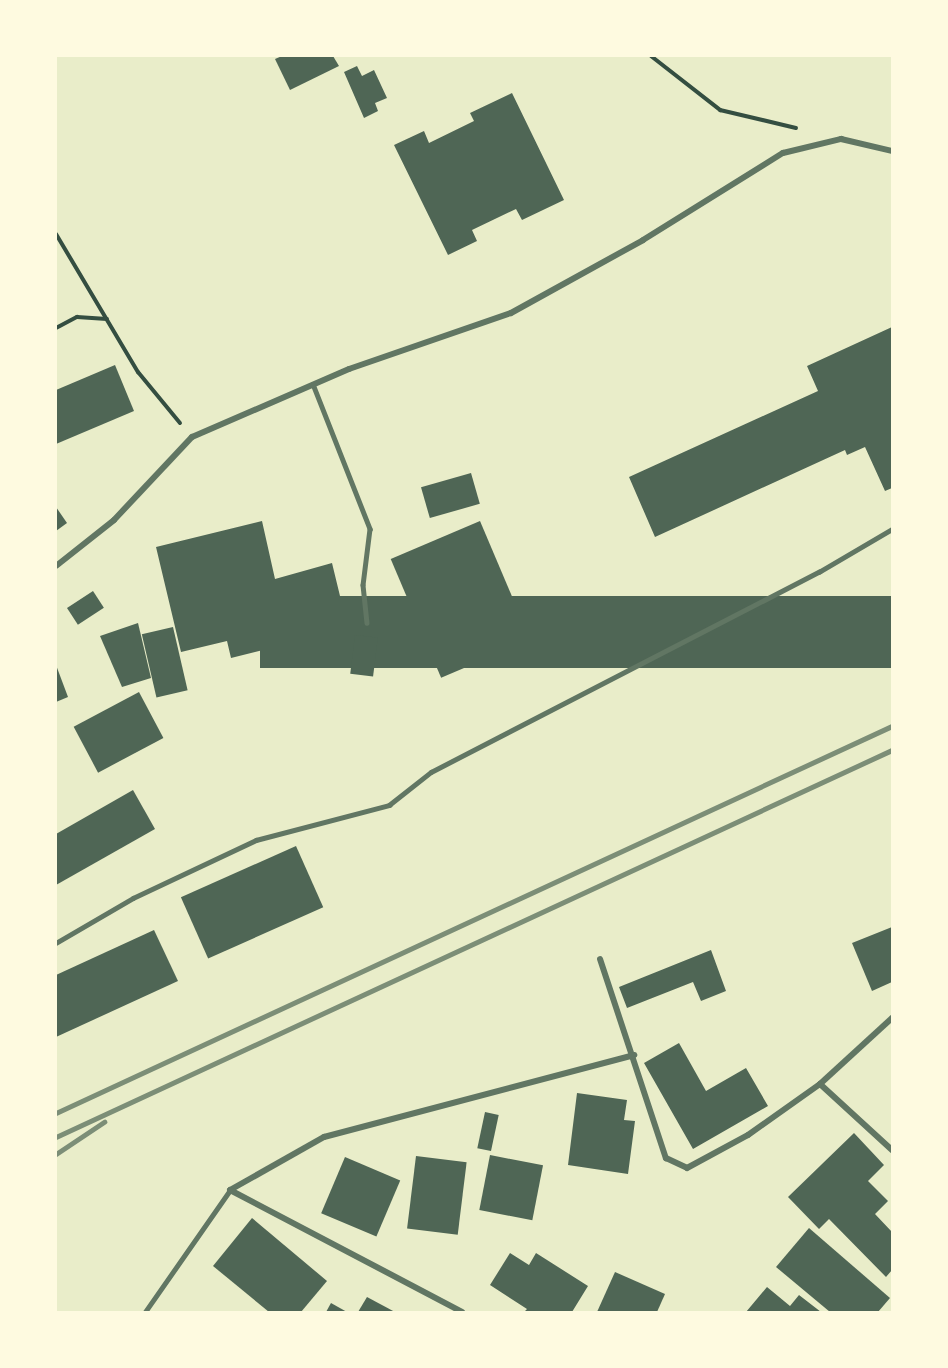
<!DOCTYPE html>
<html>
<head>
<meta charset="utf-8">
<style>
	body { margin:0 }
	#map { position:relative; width:948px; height:1368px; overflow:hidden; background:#e9edc9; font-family:"IBM Plex Serif",serif }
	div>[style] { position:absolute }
	.building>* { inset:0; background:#4f6655; transform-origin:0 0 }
	.path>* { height:4px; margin:-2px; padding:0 2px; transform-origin:2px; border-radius:2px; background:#344e41 }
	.service>* { height:4.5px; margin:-2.25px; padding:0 2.25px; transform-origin:2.25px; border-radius:2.25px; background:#617663 }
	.minor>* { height:6px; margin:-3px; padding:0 3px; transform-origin:3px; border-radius:3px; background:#617663 }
	.rail>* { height:4.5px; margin:-2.25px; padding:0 2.25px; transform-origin:2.25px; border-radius:2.25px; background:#7c8e77 }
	span { translate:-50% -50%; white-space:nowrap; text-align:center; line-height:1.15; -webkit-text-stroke:5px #fefae0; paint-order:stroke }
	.frame { position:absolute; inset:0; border:57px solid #fefae0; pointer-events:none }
</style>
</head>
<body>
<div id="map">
	<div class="building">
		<i style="clip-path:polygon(282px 56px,333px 56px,339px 66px,290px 90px,275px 59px)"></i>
		<i style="clip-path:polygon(357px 66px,362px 76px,374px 70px,387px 98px,375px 103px,378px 111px,364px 118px,344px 72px)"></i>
		<i style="clip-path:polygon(512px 93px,564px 200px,522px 220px,516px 209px,472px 230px,477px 241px,448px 255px,394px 145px,424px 131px,429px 143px,474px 121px,470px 113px)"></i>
		<i style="clip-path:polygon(892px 327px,892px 488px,885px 491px,865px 447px,847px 455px,845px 450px,655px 537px,629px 477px,818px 391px,807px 366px)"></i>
		<i style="clip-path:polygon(115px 365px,134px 411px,56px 444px,56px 390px)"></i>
		<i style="left:471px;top:473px;width:32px;height:52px;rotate:74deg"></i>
		<i style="clip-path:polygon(56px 507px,67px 523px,56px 531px)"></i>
		<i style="clip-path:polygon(262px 521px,275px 579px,332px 563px,348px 629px,231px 658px,227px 641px,181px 652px,156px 547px)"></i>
		<i style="left:480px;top:521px;width:129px;height:97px;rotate:67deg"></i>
		<i style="left:93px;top:591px;width:20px;height:31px;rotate:57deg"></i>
		<i style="left:892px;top:596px;width:72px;height:632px;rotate:90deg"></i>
		<i style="clip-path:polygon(138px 623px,151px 678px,122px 687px,100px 636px)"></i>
		<i style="left:173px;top:627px;width:65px;height:32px;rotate:77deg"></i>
		<i style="left:355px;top:635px;width:23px;height:39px;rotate:7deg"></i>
		<i style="clip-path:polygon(56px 665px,68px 697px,56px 702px)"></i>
		<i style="left:139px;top:692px;width:52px;height:74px;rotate:62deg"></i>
		<i style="clip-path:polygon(133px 790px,155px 829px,56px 885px,56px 834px)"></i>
		<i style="left:296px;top:846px;width:67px;height:126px;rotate:66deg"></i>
		<i style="clip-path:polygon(892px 927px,892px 982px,872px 991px,852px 943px)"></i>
		<i style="clip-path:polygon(154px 930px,178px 981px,56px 1037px,56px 975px)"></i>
		<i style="clip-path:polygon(711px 950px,726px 991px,701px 1001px,693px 982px,627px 1008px,619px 987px)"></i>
		<i style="clip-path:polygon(679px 1043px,706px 1091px,746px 1068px,768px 1106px,693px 1149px,644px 1063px)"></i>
		<i style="clip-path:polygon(577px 1093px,627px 1100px,624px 1120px,635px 1121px,628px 1174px,568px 1165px)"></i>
		<i style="left:485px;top:1112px;width:14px;height:37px;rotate:12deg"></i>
		<i style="clip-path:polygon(854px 1133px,884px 1165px,868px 1181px,888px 1201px,875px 1214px,892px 1232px,892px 1270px,886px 1277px,829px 1219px,819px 1229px,788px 1197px)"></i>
		<i style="left:490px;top:1155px;width:54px;height:56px;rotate:11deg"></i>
		<i style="left:416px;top:1156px;width:51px;height:73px;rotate:7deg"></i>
		<i style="left:345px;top:1157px;width:60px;height:61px;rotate:23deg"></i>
		<i style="clip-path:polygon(252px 1218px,327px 1281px,301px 1312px,269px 1312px,213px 1266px)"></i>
		<i style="clip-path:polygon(809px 1228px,890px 1298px,878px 1312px,830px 1312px,776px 1267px)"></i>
		<i style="clip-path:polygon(510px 1253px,529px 1265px,536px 1253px,588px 1286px,572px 1312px,524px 1312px,527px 1309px,490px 1285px)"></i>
		<i style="clip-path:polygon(615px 1272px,665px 1294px,657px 1312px,597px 1312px)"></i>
		<i style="clip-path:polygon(767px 1287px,790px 1306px,799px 1295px,821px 1312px,746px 1312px)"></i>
		<i style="clip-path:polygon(367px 1297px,395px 1312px,358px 1312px)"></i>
		<i style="clip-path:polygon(331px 1303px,347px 1312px,326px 1312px)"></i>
	</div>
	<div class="path">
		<i style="left:651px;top:56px;width:88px;rotate:38deg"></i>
		<i style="left:720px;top:110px;width:78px;rotate:13.3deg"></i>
		<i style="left:56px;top:234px;width:161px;rotate:59.3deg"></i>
		<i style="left:138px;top:372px;width:66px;rotate:50.5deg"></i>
		<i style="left:56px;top:328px;width:24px;rotate:-28deg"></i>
		<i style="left:77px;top:317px;width:30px;rotate:4deg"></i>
	</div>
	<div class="service">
		<i style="left:313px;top:384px;width:156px;rotate:68.5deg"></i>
		<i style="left:370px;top:529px;width:56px;rotate:97.1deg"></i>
		<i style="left:363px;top:585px;width:38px;rotate:84deg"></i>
		<i style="left:56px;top:943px;width:89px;rotate:-30.3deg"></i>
		<i style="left:133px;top:898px;width:136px;rotate:-25.2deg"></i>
		<i style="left:256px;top:840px;width:138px;rotate:-14.7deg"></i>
		<i style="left:389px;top:805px;width:53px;rotate:-38.2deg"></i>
		<i style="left:431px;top:772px;width:437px;rotate:-27.3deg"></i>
		<i style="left:819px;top:572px;width:85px;rotate:-30.5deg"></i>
		<i style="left:145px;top:1312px;width:149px;rotate:-55.1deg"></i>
	</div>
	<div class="minor">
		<i style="left:56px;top:566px;width:74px;rotate:-38.4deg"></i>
		<i style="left:114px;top:520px;width:114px;rotate:-46.8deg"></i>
		<i style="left:192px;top:437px;width:171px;rotate:-23.4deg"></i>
		<i style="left:349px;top:369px;width:171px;rotate:-19.1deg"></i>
		<i style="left:511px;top:313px;width:151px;rotate:-28.9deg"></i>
		<i style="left:643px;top:240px;width:165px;rotate:-31.9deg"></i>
		<i style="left:783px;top:153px;width:60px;rotate:-13.6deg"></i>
		<i style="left:841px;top:139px;width:52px;rotate:13.2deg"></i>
		<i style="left:600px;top:959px;width:210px;rotate:71.7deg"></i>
		<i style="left:666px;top:1158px;width:23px;rotate:25deg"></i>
		<i style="left:687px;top:1168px;width:69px;rotate:-28.4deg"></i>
		<i style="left:748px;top:1135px;width:88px;rotate:-35.3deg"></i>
		<i style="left:820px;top:1084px;width:98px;rotate:-42.5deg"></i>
		<i style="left:820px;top:1084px;width:98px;rotate:42.5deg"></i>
		<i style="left:230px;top:1190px;width:108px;rotate:-29.4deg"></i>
		<i style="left:324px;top:1137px;width:321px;rotate:-14.8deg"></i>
		<i style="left:230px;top:1190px;width:262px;rotate:27.7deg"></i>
	</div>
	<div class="rail">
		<i style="left:56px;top:1113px;width:921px;rotate:-24.84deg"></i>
		<i style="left:56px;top:1137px;width:921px;rotate:-24.84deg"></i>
		<i style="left:56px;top:1154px;width:58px;rotate:-33.7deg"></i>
	</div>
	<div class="frame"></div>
</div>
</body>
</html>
